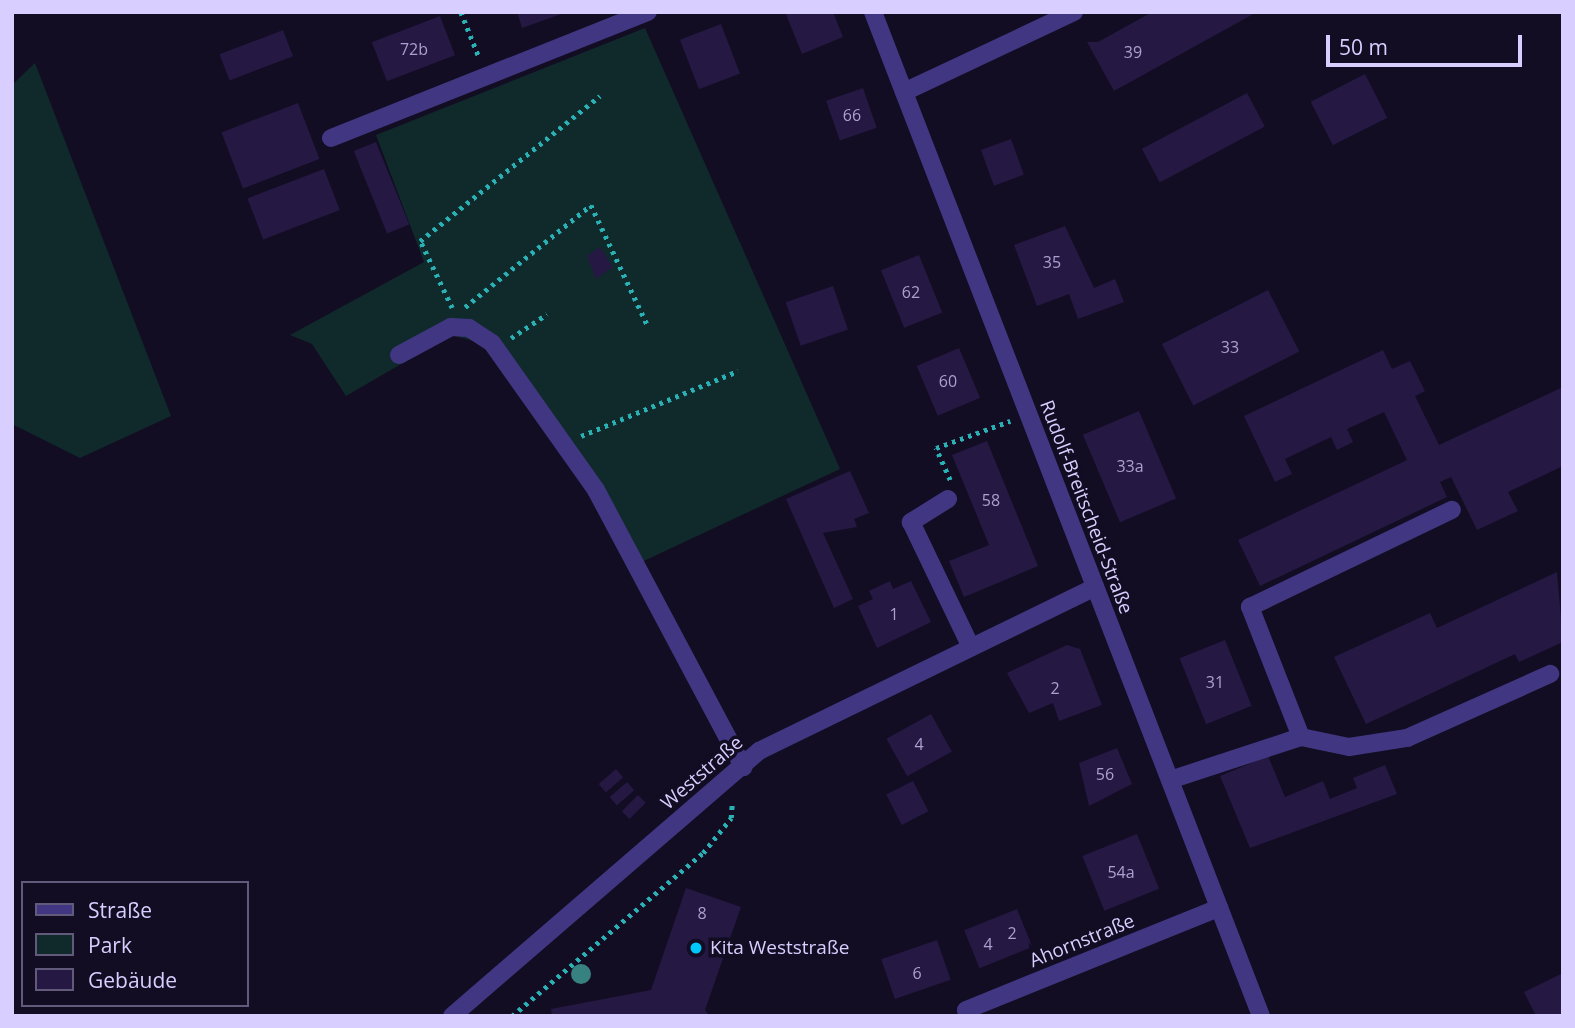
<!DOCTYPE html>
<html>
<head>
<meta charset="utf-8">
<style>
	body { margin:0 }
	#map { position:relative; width:1575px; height:1028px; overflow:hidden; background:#120d22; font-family:"Open Sans",sans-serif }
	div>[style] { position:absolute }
	.green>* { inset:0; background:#102a2c }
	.building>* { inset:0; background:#251843; transform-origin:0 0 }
	.path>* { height:4.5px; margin-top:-2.25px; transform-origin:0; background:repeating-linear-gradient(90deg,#2ab1b6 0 3.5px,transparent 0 8.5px) }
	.minor>* { height:18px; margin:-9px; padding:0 9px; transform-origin:9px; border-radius:9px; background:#413682 }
	.trees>* { width:20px; height:20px; margin:-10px; border-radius:50%; background:#378280 }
	.dots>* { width:19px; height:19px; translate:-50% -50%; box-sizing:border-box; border:4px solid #120d22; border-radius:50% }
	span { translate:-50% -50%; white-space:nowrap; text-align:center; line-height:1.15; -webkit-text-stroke:7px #120d22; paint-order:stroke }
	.number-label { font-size:16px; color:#aba0d0 }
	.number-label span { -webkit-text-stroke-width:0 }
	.street-label { font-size:19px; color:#d8ceff }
	.poi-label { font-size:19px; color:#d8ceff }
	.left { translate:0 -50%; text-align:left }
	.frame { position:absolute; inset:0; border:14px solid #d8ceff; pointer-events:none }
	.legend { position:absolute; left:21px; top:881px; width:228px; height:126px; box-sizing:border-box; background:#120d22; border:2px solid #615a7a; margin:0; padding:9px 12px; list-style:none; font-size:21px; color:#d8ceff }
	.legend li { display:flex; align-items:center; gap:14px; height:35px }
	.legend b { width:35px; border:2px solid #615a7a }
	.scale { position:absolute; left:1326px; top:35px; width:196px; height:32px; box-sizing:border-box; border:4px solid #d8ceff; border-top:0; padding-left:9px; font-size:21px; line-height:24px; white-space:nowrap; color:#d8ceff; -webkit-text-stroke:5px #120d22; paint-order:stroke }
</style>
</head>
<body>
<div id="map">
	<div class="green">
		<i style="clip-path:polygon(645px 28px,840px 469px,631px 567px,609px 522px,481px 343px,451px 335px,346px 396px,312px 344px,290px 335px,424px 262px,376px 135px)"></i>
		<i style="clip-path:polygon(35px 63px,171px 416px,80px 458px,12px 424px,12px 85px)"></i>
	</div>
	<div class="building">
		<i style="clip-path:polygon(517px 12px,564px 12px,564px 13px,522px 28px)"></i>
		<i style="clip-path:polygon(785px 12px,833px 12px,843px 37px,802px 54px)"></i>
		<i style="clip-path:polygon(1152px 12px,1257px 12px,1114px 91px,1087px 42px,1098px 42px)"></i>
		<i style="left:440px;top:16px;width:42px;height:73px;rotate:69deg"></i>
		<i style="left:721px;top:24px;width:53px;height:44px;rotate:69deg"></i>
		<i style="left:283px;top:30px;width:28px;height:68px;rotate:69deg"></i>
		<i style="left:1365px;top:74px;width:49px;height:61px;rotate:63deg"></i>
		<i style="left:863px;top:88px;width:42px;height:39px;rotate:71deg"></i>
		<i style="left:1247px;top:93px;width:38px;height:119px;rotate:62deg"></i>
		<i style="left:298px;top:103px;width:60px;height:82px;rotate:69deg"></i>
		<i style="left:1011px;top:139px;width:38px;height:32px;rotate:70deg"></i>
		<i style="left:376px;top:142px;width:89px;height:24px;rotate:68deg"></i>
		<i style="left:324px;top:169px;width:44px;height:82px;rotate:69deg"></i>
		<i style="clip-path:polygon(1065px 226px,1094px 288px,1115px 279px,1124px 302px,1078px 319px,1069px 294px,1037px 306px,1014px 245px)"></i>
		<i style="clip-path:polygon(600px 247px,613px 267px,596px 279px,587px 256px)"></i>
		<i style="left:919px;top:255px;width:62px;height:41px;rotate:68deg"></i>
		<i style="left:833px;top:286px;width:46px;height:50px;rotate:71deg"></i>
		<i style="left:1268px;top:290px;width:69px;height:119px;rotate:63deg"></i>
		<i style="left:959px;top:348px;width:54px;height:46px;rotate:67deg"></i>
		<i style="clip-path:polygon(1383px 350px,1392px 369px,1410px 361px,1425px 391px,1415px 396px,1439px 445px,1563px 387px,1563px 466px,1508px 492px,1518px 511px,1477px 530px,1451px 477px,1440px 482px,1447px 497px,1260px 586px,1238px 540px,1407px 460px,1384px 412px,1347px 429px,1353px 442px,1337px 450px,1331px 437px,1285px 459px,1292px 474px,1275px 482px,1244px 416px)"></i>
		<i style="left:1139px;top:411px;width:95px;height:61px;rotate:67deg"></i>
		<i style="clip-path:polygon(987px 441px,1038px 566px,964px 597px,949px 561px,989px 545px,952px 455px)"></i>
		<i style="clip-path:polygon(850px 471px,869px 513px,854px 519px,857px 527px,823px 533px,853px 599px,834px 608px,786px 499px)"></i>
		<i style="clip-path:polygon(1557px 572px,1563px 642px,1519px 662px,1515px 654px,1366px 724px,1334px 657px,1430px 613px,1437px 628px)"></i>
		<i style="clip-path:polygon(890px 581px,893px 589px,911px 581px,931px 622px,877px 648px,858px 606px,873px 599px,869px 591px)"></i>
		<i style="left:1225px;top:640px;width:71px;height:49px;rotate:68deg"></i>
		<i style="clip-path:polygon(1067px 645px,1080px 649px,1102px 705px,1059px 721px,1053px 703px,1029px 713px,1007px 673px)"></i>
		<i style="left:931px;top:714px;width:43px;height:51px;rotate:61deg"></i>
		<i style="clip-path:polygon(1117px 748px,1132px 784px,1089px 806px,1079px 763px)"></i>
		<i style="clip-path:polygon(1268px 756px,1285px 797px,1323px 781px,1330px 799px,1357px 788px,1353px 778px,1385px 765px,1397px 794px,1250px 848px,1220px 776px)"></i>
		<i style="left:616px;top:769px;width:11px;height:23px;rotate:49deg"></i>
		<i style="left:913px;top:781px;width:34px;height:30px;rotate:63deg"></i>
		<i style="left:627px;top:782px;width:11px;height:23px;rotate:49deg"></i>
		<i style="left:638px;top:795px;width:11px;height:23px;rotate:45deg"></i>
		<i style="left:1137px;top:834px;width:59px;height:59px;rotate:68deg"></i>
		<i style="clip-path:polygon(686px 888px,741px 907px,705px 1010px,710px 1016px,552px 1016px,551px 1009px,651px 990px)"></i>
		<i style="left:1017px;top:909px;width:41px;height:57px;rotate:68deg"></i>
		<i style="left:937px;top:940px;width:42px;height:59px;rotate:71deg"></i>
		<i style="clip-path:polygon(1563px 973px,1563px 1016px,1536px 1016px,1524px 992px)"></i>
	</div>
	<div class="path">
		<i style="left:461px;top:12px;width:48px;rotate:68.2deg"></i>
		<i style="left:465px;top:307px;width:162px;rotate:-39deg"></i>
		<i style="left:591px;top:205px;width:134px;rotate:64.8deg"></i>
		<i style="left:452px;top:308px;width:74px;rotate:-115.5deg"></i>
		<i style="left:420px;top:241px;width:231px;rotate:-38.9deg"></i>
		<i style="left:511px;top:338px;width:43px;rotate:-33.7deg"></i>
		<i style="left:581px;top:436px;width:170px;rotate:-22.5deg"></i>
		<i style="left:950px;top:480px;width:35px;rotate:-114deg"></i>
		<i style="left:936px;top:448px;width:79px;rotate:-20deg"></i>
		<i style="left:512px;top:1016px;width:251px;rotate:-40.5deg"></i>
		<i style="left:703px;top:853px;width:45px;rotate:-51.3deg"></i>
		<i style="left:731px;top:818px;width:15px;rotate:-86deg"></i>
	</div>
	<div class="minor">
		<i style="left:873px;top:12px;width:1076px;rotate:68.87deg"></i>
		<i style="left:904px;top:92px;width:188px;rotate:-25.2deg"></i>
		<i style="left:331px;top:138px;width:341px;rotate:-21.7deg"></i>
		<i style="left:399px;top:355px;width:59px;rotate:-28.3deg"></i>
		<i style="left:451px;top:327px;width:18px;rotate:3deg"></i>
		<i style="left:469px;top:328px;width:27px;rotate:33deg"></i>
		<i style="left:492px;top:343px;width:180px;rotate:54.7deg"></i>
		<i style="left:596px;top:490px;width:314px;rotate:62deg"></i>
		<i style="left:948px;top:499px;width:44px;rotate:148.1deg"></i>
		<i style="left:911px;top:522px;width:139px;rotate:64.4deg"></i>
		<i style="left:1301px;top:737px;width:140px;rotate:-111.4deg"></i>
		<i style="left:1250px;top:607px;width:224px;rotate:-25.7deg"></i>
		<i style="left:1170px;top:780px;width:138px;rotate:-18.2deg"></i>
		<i style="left:1301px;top:737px;width:49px;rotate:11.8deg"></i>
		<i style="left:1349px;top:747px;width:59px;rotate:-8.8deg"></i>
		<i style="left:1407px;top:738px;width:157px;rotate:-24.1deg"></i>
		<i style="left:452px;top:1016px;width:406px;rotate:-40.8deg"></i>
		<i style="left:759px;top:751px;width:374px;rotate:-26deg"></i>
		<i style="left:968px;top:1016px;width:6px;rotate:-108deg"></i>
		<i style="left:966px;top:1010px;width:273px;rotate:-22deg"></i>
	</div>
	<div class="trees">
		<i style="left:581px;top:974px"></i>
	</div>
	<div class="dots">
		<i style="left:696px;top:948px;background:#00c7f9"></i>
	</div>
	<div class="number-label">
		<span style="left:414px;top:49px">72b</span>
		<span style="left:1133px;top:52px">39</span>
		<span style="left:852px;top:115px">66</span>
		<span style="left:1052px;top:262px">35</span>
		<span style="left:911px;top:292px">62</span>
		<span style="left:1230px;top:347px">33</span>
		<span style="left:948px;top:381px">60</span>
		<span style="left:1130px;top:466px">33a</span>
		<span style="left:991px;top:500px">58</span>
		<span style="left:894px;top:614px">1</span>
		<span style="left:1215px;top:682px">31</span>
		<span style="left:1055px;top:688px">2</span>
		<span style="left:919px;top:744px">4</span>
		<span style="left:1105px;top:774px">56</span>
		<span style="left:1121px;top:872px">54a</span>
		<span style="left:702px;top:913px">8</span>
		<span style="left:1012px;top:933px">2</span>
		<span style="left:988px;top:944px">4</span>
		<span style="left:917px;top:973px">6</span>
	</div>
	<div class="street-label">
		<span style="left:1086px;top:507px;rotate:69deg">Rudolf-Breitscheid-Straße</span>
		<span style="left:702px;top:773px;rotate:-41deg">Weststraße</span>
		<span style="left:1082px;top:941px;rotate:-22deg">Ahornstraße</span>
	</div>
	<div class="poi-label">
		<span class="left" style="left:710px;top:948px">Kita Weststraße</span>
	</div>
	<div class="frame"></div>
	<ul class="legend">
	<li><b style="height:9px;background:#413682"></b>Straße</li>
	<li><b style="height:19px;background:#102a2c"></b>Park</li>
	<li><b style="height:19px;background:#251843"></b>Gebäude</li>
	</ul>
	<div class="scale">50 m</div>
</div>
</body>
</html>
